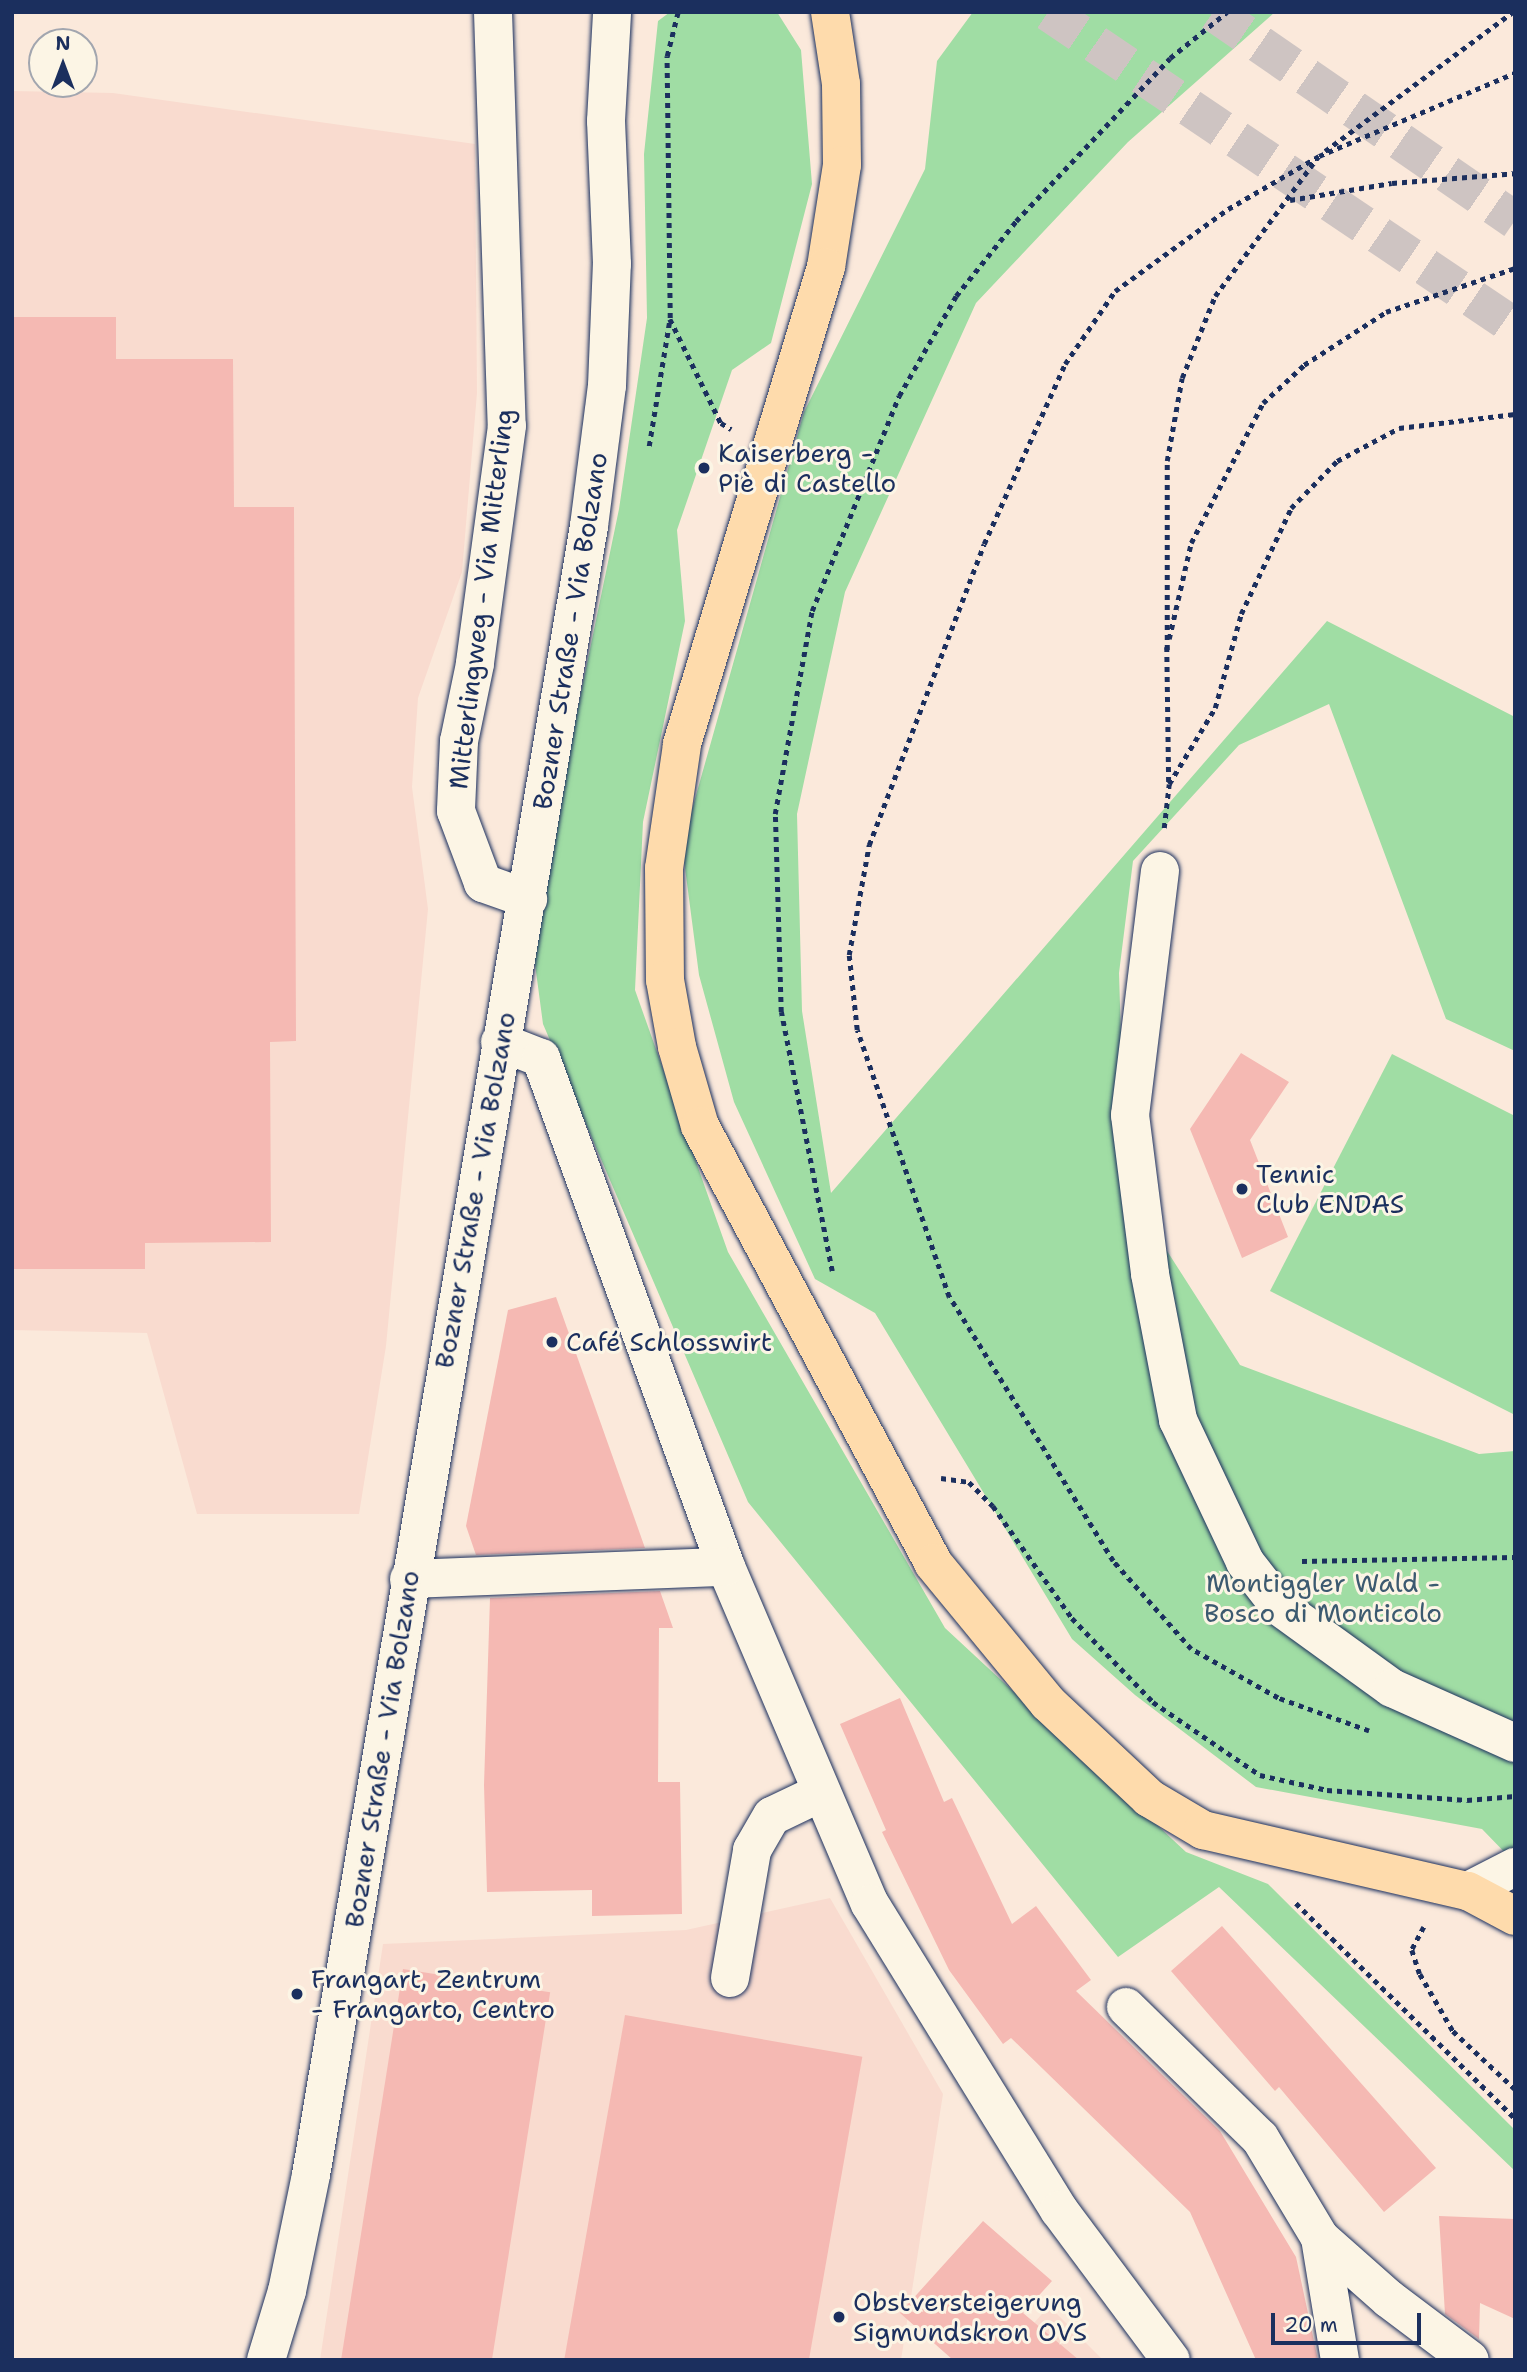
<!DOCTYPE html>
<html>
<head>
<meta charset="utf-8">
<style>
	body { margin:0 }
	#map { position:relative; width:1527px; height:2372px; overflow:hidden; background:#fbe9db; font-family:"Shantell Sans",sans-serif }
	div>[style] { position:absolute }
	.built>* { inset:0; background:#f9dbcf }
	.green>* { inset:0; background:#a0dda4 }
	.building>* { inset:0; background:#f5b9b3; transform-origin:0 0 }
	.highway-tunnel>* { height:38px; margin-top:-19px; transform-origin:0; background:repeating-linear-gradient(90deg,#cec4c2 0 38px,transparent 0 57px) }
	.path>* { height:4.5px; margin-top:-2.25px; transform-origin:0; background:repeating-linear-gradient(90deg,#1b2f5e 0 5px,transparent 0 10px) }
	.roads { filter:drop-shadow(0 0 2px #1b2f5e) drop-shadow(0 0 2px #1b2f5e) }
	.minor>* { height:38px; margin:-19px; padding:0 19px; transform-origin:19px; border-radius:19px; background:#fcf5e5 }
	.major>* { height:38px; margin:-19px; padding:0 19px; transform-origin:19px; border-radius:19px; background:#fedbac }
	.dots>* { width:19px; height:19px; translate:-50% -50%; box-sizing:border-box; border:4px solid #fcf5e5; border-radius:50% }
	span { translate:-50% -50%; white-space:nowrap; text-align:center; line-height:1.15; -webkit-text-stroke:6px #fcf5e5; paint-order:stroke }
	.poi-label { font-size:26px; color:#1b2f5e }
	.left { translate:0 -50%; text-align:left }
	.street-label { font-size:26px; color:#1b2f5e }
	.park-label { font-size:26px; color:#3c5a70 }
	.frame { position:absolute; inset:0; border:14px solid #1b2f5e; pointer-events:none }
	.north { position:absolute; left:28px; top:28px; width:70px; height:70px; box-sizing:border-box; background:#fcf5e5; border:2px solid #a2a6af; border-radius:50%; rotate:0deg; font-size:19px; font-weight:700; line-height:28px; text-align:center; color:#1b2f5e }
	.north::after { content:''; display:block; margin:auto; width:24px; height:32px; background:#1b2f5e; clip-path:polygon(50% 0,100% 100%,50% 72%,0 100%) }
	.scale { position:absolute; left:1271px; top:2313px; width:150px; height:32px; box-sizing:border-box; border:4px solid #1b2f5e; border-top:0; padding-left:9px; font-size:21px; line-height:24px; white-space:nowrap; color:#1b2f5e; -webkit-text-stroke:5px #fcf5e5; paint-order:stroke }
</style>
</head>
<body>
<div id="map">
	<div class="built">
		<i style="clip-path:polygon(12px 91px,113px 93px,475px 144px,477px 393px,462px 572px,418px 698px,412px 787px,428px 909px,386px 1346px,359px 1514px,197px 1514px,147px 1333px,12px 1330px)"></i>
		<i style="clip-path:polygon(830px 1898px,943px 2094px,901px 2360px,320px 2360px,383px 1944px,686px 1930px)"></i>
		<i style="clip-path:polygon(1049px 2306px,1103px 2360px,1001px 2360px)"></i>
	</div>
	<div class="green">
		<i style="clip-path:polygon(670px 12px,777px 12px,801px 50px,812px 184px,771px 343px,732px 370px,677px 530px,685px 621px,643px 822px,635px 990px,728px 1252px,945px 1628px,1186px 1852px,1268px 1884px,1515px 2130px,1515px 2171px,1219px 1887px,1118px 1957px,748px 1502px,543px 1024px,531px 934px,619px 509px,647px 318px,644px 154px,658px 21px)"></i>
		<i style="clip-path:polygon(973px 12px,1275px 12px,1128px 142px,976px 303px,845px 592px,797px 814px,802px 1011px,831px 1193px,1327px 621px,1515px 717px,1515px 1051px,1446px 1019px,1329px 704px,1239px 745px,1133px 861px,1119px 973px,1123px 1104px,1146px 1218px,1240px 1365px,1479px 1454px,1515px 1451px,1515px 1863px,1482px 1829px,1256px 1787px,1135px 1695px,1072px 1639px,875px 1313px,815px 1279px,734px 1102px,699px 975px,682px 845px,804px 412px,925px 169px,937px 61px)"></i>
		<i style="clip-path:polygon(1392px 1054px,1515px 1116px,1515px 1415px,1270px 1291px)"></i>
	</div>
	<div class="building">
		<i style="clip-path:polygon(12px 317px,116px 317px,116px 359px,233px 359px,234px 507px,294px 507px,296px 1041px,270px 1042px,271px 1242px,145px 1243px,145px 1269px,12px 1269px)"></i>
		<i style="clip-path:polygon(1241px 1053px,1289px 1082px,1250px 1140px,1288px 1237px,1242px 1258px,1190px 1129px)"></i>
		<i style="clip-path:polygon(556px 1297px,645px 1548px,476px 1555px,466px 1526px,508px 1310px)"></i>
		<i style="clip-path:polygon(660px 1591px,673px 1628px,659px 1628px,658px 1782px,680px 1782px,682px 1914px,592px 1916px,592px 1890px,487px 1892px,484px 1785px,490px 1598px)"></i>
		<i style="clip-path:polygon(900px 1698px,944px 1802px,952px 1798px,1012px 1924px,1036px 1906px,1091px 1980px,1076px 1991px,1220px 2131px,1296px 2257px,1318px 2360px,1256px 2360px,1190px 2212px,1011px 2038px,1003px 2044px,949px 1970px,882px 1832px,886px 1830px,840px 1724px)"></i>
		<i style="clip-path:polygon(1222px 1926px,1436px 2168px,1384px 2212px,1279px 2087px,1275px 2091px,1171px 1971px)"></i>
		<i style="left:403px;top:1969px;width:149px;height:396px;rotate:9deg"></i>
		<i style="left:625px;top:2015px;width:241px;height:351px;rotate:10deg"></i>
		<i style="clip-path:polygon(1439px 2216px,1515px 2219px,1515px 2319px,1480px 2303px,1479px 2339px,1445px 2314px)"></i>
		<i style="clip-path:polygon(983px 2221px,1052px 2281px,1023px 2313px,1079px 2360px,953px 2360px,900px 2313px)"></i>
	</div>
	<div class="highway-tunnel">
		<i style="left:1048px;top:12px;width:563px;rotate:34deg"></i>
		<i style="left:1213px;top:12px;width:367px;rotate:34.6deg"></i>
	</div>
	<div class="path">
		<i style="left:1325px;top:151px;width:234px;rotate:-36.5deg"></i>
		<i style="left:1290px;top:200px;width:103px;rotate:-9.5deg"></i>
		<i style="left:1392px;top:183px;width:123px;rotate:-4.6deg"></i>
		<i style="left:670px;top:319px;width:116px;rotate:63.9deg"></i>
		<i style="left:721px;top:423px;width:12px;rotate:31deg"></i>
		<i style="left:649px;top:446px;width:130px;rotate:-80.7deg"></i>
		<i style="left:670px;top:318px;width:262px;rotate:-90.7deg"></i>
		<i style="left:667px;top:56px;width:45px;rotate:-76deg"></i>
		<i style="left:1169px;top:639px;width:98px;rotate:-77.1deg"></i>
		<i style="left:1191px;top:543px;width:157px;rotate:-62.8deg"></i>
		<i style="left:1263px;top:403px;width:56px;rotate:-42.8deg"></i>
		<i style="left:1304px;top:365px;width:98px;rotate:-32.9deg"></i>
		<i style="left:1386px;top:312px;width:136px;rotate:-18.8deg"></i>
		<i style="left:1167px;top:647px;width:137px;rotate:89.2deg"></i>
		<i style="left:1167px;top:650px;width:189px;rotate:-90deg"></i>
		<i style="left:1167px;top:461px;width:84px;rotate:-79.8deg"></i>
		<i style="left:1182px;top:378px;width:88px;rotate:-68.1deg"></i>
		<i style="left:1215px;top:296px;width:173px;rotate:-53.5deg"></i>
		<i style="left:1164px;top:828px;width:44px;rotate:-83.5deg"></i>
		<i style="left:1169px;top:784px;width:89px;rotate:-58.8deg"></i>
		<i style="left:1215px;top:708px;width:98px;rotate:-74.5deg"></i>
		<i style="left:1241px;top:614px;width:117px;rotate:-64.7deg"></i>
		<i style="left:1291px;top:508px;width:66px;rotate:-45.6deg"></i>
		<i style="left:1337px;top:461px;width:70px;rotate:-28deg"></i>
		<i style="left:1399px;top:428px;width:117px;rotate:-6.9deg"></i>
		<i style="left:832px;top:1271px;width:264px;rotate:-101.1deg"></i>
		<i style="left:781px;top:1012px;width:198px;rotate:-91.7deg"></i>
		<i style="left:775px;top:814px;width:206px;rotate:-79.7deg"></i>
		<i style="left:812px;top:611px;width:232px;rotate:-68deg"></i>
		<i style="left:899px;top:396px;width:115px;rotate:-60.3deg"></i>
		<i style="left:956px;top:296px;width:96px;rotate:-51.3deg"></i>
		<i style="left:1016px;top:221px;width:224px;rotate:-46.6deg"></i>
		<i style="left:1170px;top:58px;width:73px;rotate:-38.9deg"></i>
		<i style="left:941px;top:1478px;width:28px;rotate:8deg"></i>
		<i style="left:969px;top:1482px;width:34px;rotate:45deg"></i>
		<i style="left:993px;top:1506px;width:137px;rotate:54.8deg"></i>
		<i style="left:1072px;top:1618px;width:117px;rotate:46deg"></i>
		<i style="left:1153px;top:1702px;width:130px;rotate:34.3deg"></i>
		<i style="left:1260px;top:1775px;width:69px;rotate:12.6deg"></i>
		<i style="left:1327px;top:1790px;width:140px;rotate:4.1deg"></i>
		<i style="left:1467px;top:1800px;width:48px;rotate:-4.8deg"></i>
		<i style="left:1302px;top:1561px;width:213px;rotate:-1.1deg"></i>
		<i style="left:1369px;top:1731px;width:97px;rotate:-160.1deg"></i>
		<i style="left:1278px;top:1698px;width:100px;rotate:-150.6deg"></i>
		<i style="left:1191px;top:1649px;width:118px;rotate:-131.6deg"></i>
		<i style="left:1113px;top:1561px;width:311px;rotate:-121.8deg"></i>
		<i style="left:949px;top:1297px;width:282px;rotate:-109deg"></i>
		<i style="left:857px;top:1030px;width:75px;rotate:-96.1deg"></i>
		<i style="left:849px;top:955px;width:112px;rotate:-79.7deg"></i>
		<i style="left:869px;top:845px;width:322px;rotate:-69.1deg"></i>
		<i style="left:984px;top:544px;width:197px;rotate:-65.8deg"></i>
		<i style="left:1065px;top:364px;width:88px;rotate:-55.6deg"></i>
		<i style="left:1115px;top:291px;width:140px;rotate:-36deg"></i>
		<i style="left:1228px;top:209px;width:105px;rotate:-30.2deg"></i>
		<i style="left:1319px;top:156px;width:213px;rotate:-23deg"></i>
		<i style="left:1296px;top:1903px;width:307px;rotate:44.5deg"></i>
		<i style="left:1424px;top:1927px;width:26px;rotate:118deg"></i>
		<i style="left:1412px;top:1950px;width:25px;rotate:72deg"></i>
		<i style="left:1420px;top:1974px;width:66px;rotate:59.9deg"></i>
		<i style="left:1453px;top:2031px;width:85px;rotate:43.1deg"></i>
	</div>
	<div class="roads">
		<div class="minor">
			<i style="left:493px;top:12px;width:414px;rotate:88.1deg"></i>
			<i style="left:507px;top:426px;width:240px;rotate:97.7deg"></i>
			<i style="left:475px;top:664px;width:79px;rotate:101.7deg"></i>
			<i style="left:459px;top:741px;width:70px;rotate:92.5deg"></i>
			<i style="left:456px;top:811px;width:77px;rotate:69.4deg"></i>
			<i style="left:483px;top:883px;width:48px;rotate:19.6deg"></i>
			<i style="left:1160px;top:871px;width:246px;rotate:97deg"></i>
			<i style="left:1130px;top:1115px;width:160px;rotate:82.8deg"></i>
			<i style="left:1150px;top:1274px;width:149px;rotate:79.1deg"></i>
			<i style="left:1178px;top:1420px;width:157px;rotate:64.7deg"></i>
			<i style="left:1245px;top:1562px;width:57px;rotate:52.1deg"></i>
			<i style="left:1280px;top:1607px;width:138px;rotate:35.9deg"></i>
			<i style="left:1392px;top:1688px;width:135px;rotate:24.1deg"></i>
			<i style="left:500px;top:1042px;width:44px;rotate:21.3deg"></i>
			<i style="left:541px;top:1058px;width:542px;rotate:70.03deg"></i>
			<i style="left:726px;top:1567px;width:366px;rotate:66.9deg"></i>
			<i style="left:870px;top:1904px;width:360px;rotate:58.3deg"></i>
			<i style="left:1059px;top:2210px;width:187px;rotate:53.3deg"></i>
			<i style="left:409px;top:1579px;width:317px;rotate:-2.2deg"></i>
			<i style="left:1468px;top:1891px;width:53px;rotate:-27.1deg"></i>
			<i style="left:730px;top:1978px;width:130px;rotate:-80.2deg"></i>
			<i style="left:752px;top:1850px;width:39px;rotate:-60deg"></i>
			<i style="left:772px;top:1816px;width:53px;rotate:-25.6deg"></i>
			<i style="left:1126px;top:2007px;width:187px;rotate:44.4deg"></i>
			<i style="left:1260px;top:2138px;width:117px;rotate:59deg"></i>
			<i style="left:1320px;top:2238px;width:124px;rotate:80.7deg"></i>
			<i style="left:1320px;top:2238px;width:92px;rotate:41.5deg"></i>
			<i style="left:1389px;top:2299px;width:101px;rotate:37deg"></i>
			<i style="left:266px;top:2360px;width:72px;rotate:-73.1deg"></i>
			<i style="left:287px;top:2291px;width:118px;rotate:-78.3deg"></i>
			<i style="left:311px;top:2175px;width:1672px;rotate:-80.43deg"></i>
			<i style="left:589px;top:526px;width:141px;rotate:-82.7deg"></i>
			<i style="left:607px;top:386px;width:122px;rotate:-87.7deg"></i>
			<i style="left:612px;top:264px;width:143px;rotate:-92.4deg"></i>
			<i style="left:606px;top:121px;width:109px;rotate:-86.8deg"></i>
		</div>
		<div class="major">
			<i style="left:830px;top:12px;width:73px;rotate:81.3deg"></i>
			<i style="left:841px;top:84px;width:81px;rotate:89.3deg"></i>
			<i style="left:842px;top:165px;width:103px;rotate:98.9deg"></i>
			<i style="left:826px;top:267px;width:499px;rotate:106.8deg"></i>
			<i style="left:682px;top:745px;width:124px;rotate:98.3deg"></i>
			<i style="left:664px;top:868px;width:112px;rotate:89.5deg"></i>
			<i style="left:665px;top:980px;width:68px;rotate:79.8deg"></i>
			<i style="left:677px;top:1047px;width:82px;rotate:73.8deg"></i>
			<i style="left:700px;top:1126px;width:495px;rotate:61.9deg"></i>
			<i style="left:933px;top:1563px;width:181px;rotate:50.6deg"></i>
			<i style="left:1048px;top:1703px;width:139px;rotate:43.2deg"></i>
			<i style="left:1149px;top:1798px;width:63px;rotate:30.7deg"></i>
			<i style="left:1203px;top:1830px;width:272px;rotate:13deg"></i>
			<i style="left:1468px;top:1891px;width:53px;rotate:28deg"></i>
		</div>
	</div>
	<div class="dots">
		<i style="left:704px;top:468px;background:#1b2f5e"></i>
		<i style="left:1242px;top:1189px;background:#1b2f5e"></i>
		<i style="left:552px;top:1342px;background:#1b2f5e"></i>
		<i style="left:297px;top:1994px;background:#1b2f5e"></i>
		<i style="left:839px;top:2317px;background:#1b2f5e"></i>
	</div>
	<div class="poi-label">
		<span class="left" style="left:718px;top:468px">Kaiserberg -<br>Piè di Castello</span>
		<span class="left" style="left:1256px;top:1189px">Tennic<br>Club ENDAS</span>
		<span class="left" style="left:566px;top:1342px">Café Schlosswirt</span>
		<span class="left" style="left:311px;top:1994px">Frangart, Zentrum<br>- Frangarto, Centro</span>
		<span class="left" style="left:853px;top:2317px">Obstversteigerung<br>Sigmundskron OVS</span>
	</div>
	<div class="street-label">
		<span style="left:481px;top:599px;rotate:-83deg">Mitterlingweg - Via Mitterling</span>
		<span style="left:570px;top:631px;rotate:-81deg">Bozner Straße - Via Bolzano</span>
		<span style="left:475px;top:1190px;rotate:-80deg">Bozner Straße - Via Bolzano</span>
		<span style="left:382px;top:1749px;rotate:-81deg">Bozner Straße - Via Bolzano</span>
	</div>
	<div class="park-label">
		<span style="left:1323px;top:1598px">Montiggler Wald -<br>Bosco di Monticolo</span>
	</div>
	<div class="frame"></div>
	<div class="north">N</div>
	<div class="scale">20 m</div>
</div>
</body>
</html>
